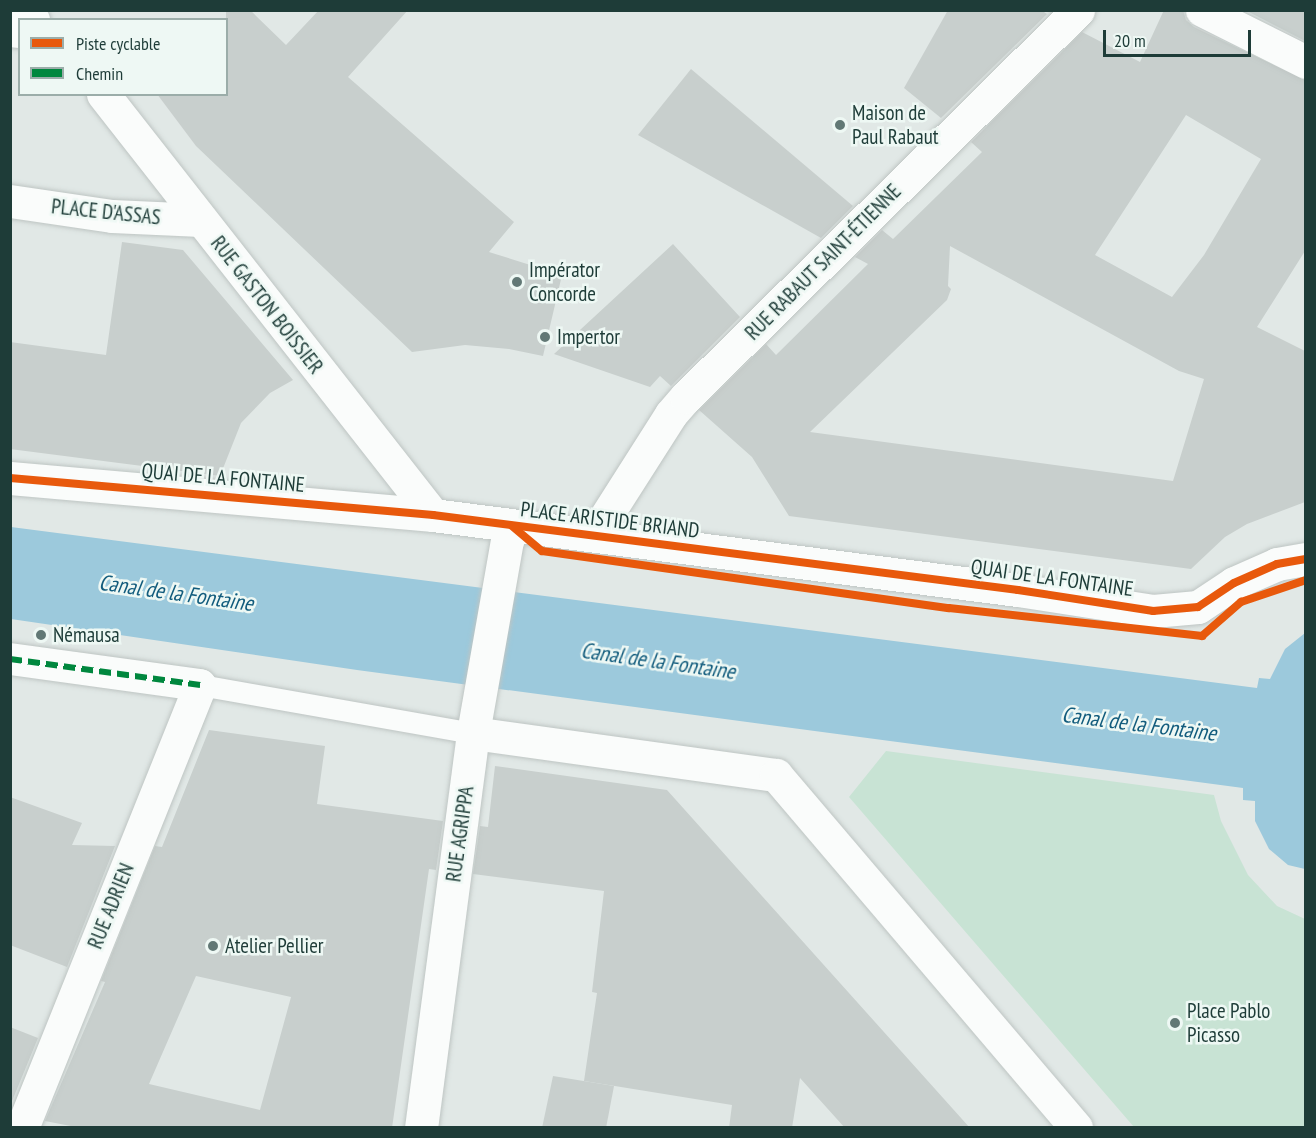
<!DOCTYPE html>
<html>
<head>
<meta charset="utf-8">
<style>
	body { margin:0 }
	#map { position:relative; width:1316px; height:1138px; overflow:hidden; background:#e1e8e6; font-family:"PT Sans Narrow",sans-serif }
	div>[style] { position:absolute }
	.green>* { inset:0; background:#c8e3d4 }
	.water>* { inset:0; background:#9cc9dc }
	.building>* { inset:0; background:#c8cfcd }
	.roads { filter:drop-shadow(0 0 2px #bec5c3) drop-shadow(0 0 2px #bec5c3) }
	.service>* { height:21px; margin:-10.5px; padding:0 10.5px; transform-origin:10.5px; border-radius:10.5px; background:#fafcfb }
	.pedestrian>* { height:32px; margin:-16px; padding:0 16px; transform-origin:16px; border-radius:16px; background:#fafcfb }
	.minor>* { height:33px; margin:-16.5px; padding:0 16.5px; transform-origin:16.5px; border-radius:16.5px; background:#fafcfb }
	.tertiary>* { height:33px; margin:-16.5px; padding:0 16.5px; transform-origin:16.5px; border-radius:16.5px; background:#fafcfb }
	.quiet>* { height:6px; margin-top:-3px; transform-origin:0; background:repeating-linear-gradient(90deg,#00873e 0 12px,transparent 0 18px) }
	.cycleway>* { height:8px; margin:-4px; padding:0 4px; transform-origin:4px; border-radius:4px; background:#e8590c }
	.dots>* { width:16px; height:16px; translate:-50% -50%; box-sizing:border-box; border:3px solid #eef8f4; border-radius:50% }
	span { translate:-50% -50%; white-space:nowrap; text-align:center; line-height:1.15; -webkit-text-stroke:5px #eef8f4; paint-order:stroke }
	.poi-label { font-size:21px; color:#1e3c38 }
	.left { translate:0 -50%; text-align:left }
	.street-label { font-size:21px; color:#1e3c38 }
	.water-label { font-size:22px; color:#125c7d; font-style:italic }
	.frame { position:absolute; inset:0; border:12px solid #1e3c38; pointer-events:none }
	.legend { position:absolute; left:18px; top:18px; width:210px; height:78px; box-sizing:border-box; background:#eef8f4; border:2px solid #9bada9; margin:0; padding:8px 10px; list-style:none; font-size:18px; color:#1e3c38 }
	.legend li { display:flex; align-items:center; gap:12px; height:30px }
	.legend b { width:30px; border:2px solid #9bada9 }
	.scale { position:absolute; left:1103px; top:30px; width:148px; height:27px; box-sizing:border-box; border:3px solid #1e3c38; border-top:0; padding-left:8px; font-size:18px; line-height:21px; white-space:nowrap; color:#1e3c38; -webkit-text-stroke:4px #eef8f4; paint-order:stroke }
</style>
</head>
<body>
<div id="map">
	<div class="green">
		<i style="clip-path:polygon(886px 751px,1214px 795px,1221px 821px,1248px 875px,1277px 906px,1305px 919px,1305px 1127px,1134px 1127px,849px 797px)"></i>
	</div>
	<div class="water">
		<i style="clip-path:polygon(11px 527px,1257px 688px,1259px 678px,1270px 679px,1285px 649px,1305px 633px,1305px 869px,1288px 865px,1269px 849px,1255px 821px,1255px 801px,1243px 800px,1243px 788px,357px 670px,11px 619px)"></i>
	</div>
	<div class="building">
		<i style="clip-path:polygon(226px 10px,250px 10px,286px 45px,319px 10px,408px 10px,348px 77px,514px 222px,489px 252px,562px 275px,543px 356px,509px 349px,465px 345px,412px 352px,196px 146px,157px 94px,226px 94px)"></i>
		<i style="clip-path:polygon(948px 10px,1041px 10px,1047px 14px,941px 118px,904px 88px)"></i>
		<i style="clip-path:polygon(evenodd,1164px 10px,1183px 10px,1186px 20px,1194px 27px,1305px 80px,1305px 251px,1257px 327px,1305px 351px,1305px 502px,1247px 524px,1225px 537px,1191px 569px,789px 516px,752px 457px,699px 410px,766px 344px,776px 355px,868px 264px,855px 257px,882px 230px,893px 239px,982px 152px,971px 142px,1082px 32px,1140px 62px,1164px 10px,1186px 115px,1261px 159px,1204px 255px,1172px 297px,1095px 255px,1186px 115px,1164px 10px,950px 246px,1179px 371px,1204px 379px,1173px 481px,810px 432px,947px 300px,951px 289px,948px 286px,950px 246px)"></i>
		<i style="clip-path:polygon(1245px 10px,1305px 10px,1305px 41px)"></i>
		<i style="clip-path:polygon(691px 69px,853px 206px,821px 238px,638px 135px)"></i>
		<i style="clip-path:polygon(122px 242px,183px 250px,293px 380px,270px 393px,241px 423px,220px 476px,10px 449px,10px 342px,106px 355px)"></i>
		<i style="clip-path:polygon(673px 244px,740px 317px,671px 386px,660px 376px,650px 387px,554px 354px)"></i>
		<i style="clip-path:polygon(evenodd,209px 730px,325px 746px,317px 804px,443px 821px,436px 870px,429px 869px,392px 1128px,81px 1128px,45px 1121px,105px 982px,101px 981px,155px 846px,162px 847px,209px 730px,196px 976px,291px 997px,260px 1110px,149px 1084px,196px 976px)"></i>
		<i style="clip-path:polygon(495px 766px,667px 790px,970px 1128px,845px 1128px,800px 1078px,792px 1128px,729px 1128px,732px 1105px,584px 1081px,597px 993px,592px 992px,604px 891px,473px 874px,480px 826px,488px 827px)"></i>
		<i style="clip-path:polygon(10px 797px,82px 823px,72px 845px,115px 846px,67px 967px,10px 945px)"></i>
		<i style="clip-path:polygon(10px 1027px,38px 1038px,10px 1106px)"></i>
		<i style="clip-path:polygon(553px 1076px,614px 1086px,606px 1128px,542px 1128px)"></i>
	</div>
	<div class="roads">
		<div class="service">
			<i style="left:200px;top:685px;width:277px;rotate:10deg"></i>
		</div>
		<div class="pedestrian">
			<i style="left:10px;top:659px;width:192px;rotate:7.8deg"></i>
		</div>
		<div class="minor">
			<i style="left:10px;top:30px;width:10px;rotate:6deg"></i>
			<i style="left:10px;top:201px;width:103px;rotate:8.4deg"></i>
			<i style="left:112px;top:216px;width:89px;rotate:2.6deg"></i>
			<i style="left:473px;top:733px;width:306px;rotate:7.9deg"></i>
			<i style="left:776px;top:775px;width:463px;rotate:49.6deg"></i>
			<i style="left:22px;top:1128px;width:477px;rotate:-68.1deg"></i>
			<i style="left:421px;top:1128px;width:398px;rotate:-82.5deg"></i>
			<i style="left:473px;top:733px;width:195px;rotate:-80deg"></i>
			<i style="left:507px;top:541px;width:16px;rotate:-72deg"></i>
		</div>
		<div class="tertiary">
			<i style="left:25px;top:10px;width:13px;rotate:51deg"></i>
			<i style="left:1202px;top:10px;width:116px;rotate:26.6deg"></i>
			<i style="left:103px;top:94px;width:535px;rotate:51.91deg"></i>
			<i style="left:10px;top:478px;width:425px;rotate:5deg"></i>
			<i style="left:433px;top:515px;width:590px;rotate:7.31deg"></i>
			<i style="left:1018px;top:590px;width:137px;rotate:8.8deg"></i>
			<i style="left:1153px;top:611px;width:45px;rotate:-5.1deg"></i>
			<i style="left:1198px;top:607px;width:43px;rotate:-33.7deg"></i>
			<i style="left:1234px;top:583px;width:47px;rotate:-23.8deg"></i>
			<i style="left:1277px;top:564px;width:29px;rotate:-10deg"></i>
			<i style="left:594px;top:535px;width:143px;rotate:-57.5deg"></i>
			<i style="left:671px;top:414px;width:23px;rotate:-49deg"></i>
			<i style="left:686px;top:397px;width:551px;rotate:-44.63deg"></i>
		</div>
	</div>
	<div class="quiet">
		<i style="left:10px;top:659px;width:192px;rotate:7.8deg"></i>
	</div>
	<div class="cycleway">
		<i style="left:10px;top:478px;width:425px;rotate:5deg"></i>
		<i style="left:433px;top:515px;width:590px;rotate:7.31deg"></i>
		<i style="left:1018px;top:590px;width:137px;rotate:8.8deg"></i>
		<i style="left:1153px;top:611px;width:45px;rotate:-5.1deg"></i>
		<i style="left:1198px;top:607px;width:43px;rotate:-33.7deg"></i>
		<i style="left:1234px;top:583px;width:47px;rotate:-23.8deg"></i>
		<i style="left:1277px;top:564px;width:29px;rotate:-10deg"></i>
		<i style="left:512px;top:526px;width:39px;rotate:40deg"></i>
		<i style="left:542px;top:551px;width:411px;rotate:8deg"></i>
		<i style="left:949px;top:608px;width:255px;rotate:6.3deg"></i>
		<i style="left:1202px;top:636px;width:52px;rotate:-41.1deg"></i>
		<i style="left:1241px;top:602px;width:69px;rotate:-18.7deg"></i>
	</div>
	<div class="dots">
		<i style="left:840px;top:125px;background:#627875"></i>
		<i style="left:517px;top:282px;background:#627875"></i>
		<i style="left:545px;top:337px;background:#627875"></i>
		<i style="left:41px;top:635px;background:#627875"></i>
		<i style="left:213px;top:946px;background:#627875"></i>
		<i style="left:1175px;top:1023px;background:#627875"></i>
	</div>
	<div class="poi-label">
		<span class="left" style="left:852px;top:125px">Maison de<br>Paul Rabaut</span>
		<span class="left" style="left:529px;top:282px">Impérator<br>Concorde</span>
		<span class="left" style="left:557px;top:337px">Impertor</span>
		<span class="left" style="left:53px;top:635px">Némausa</span>
		<span class="left" style="left:225px;top:946px">Atelier Pellier</span>
		<span class="left" style="left:1187px;top:1023px">Place Pablo<br>Picasso</span>
	</div>
	<div class="street-label">
		<span style="left:106px;top:212px;rotate:6deg">PLACE D'ASSAS</span>
		<span style="left:823px;top:262px;rotate:-45deg">RUE RABAUT SAINT-ÉTIENNE</span>
		<span style="left:267px;top:305px;rotate:52deg">RUE GASTON BOISSIER</span>
		<span style="left:223px;top:478px;rotate:5deg">QUAI DE LA FONTAINE</span>
		<span style="left:610px;top:520px;rotate:7deg">PLACE ARISTIDE BRIAND</span>
		<span style="left:1052px;top:578px;rotate:8deg">QUAI DE LA FONTAINE</span>
		<span style="left:460px;top:834px;rotate:-82deg">RUE AGRIPPA</span>
		<span style="left:111px;top:906px;rotate:-68deg">RUE ADRIEN</span>
	</div>
	<div class="water-label">
		<span style="left:176px;top:593px;rotate:8deg">Canal de la Fontaine</span>
		<span style="left:658px;top:661px;rotate:8deg">Canal de la Fontaine</span>
		<span style="left:1139px;top:724px;rotate:7deg">Canal de la Fontaine</span>
	</div>
	<div class="frame"></div>
	<ul class="legend">
	<li><b style="height:8px;background:#e8590c"></b>Piste cyclable</li>
	<li><b style="height:8px;background:#00873e"></b>Chemin</li>
	</ul>
	<div class="scale">20 m</div>
</div>
</body>
</html>
